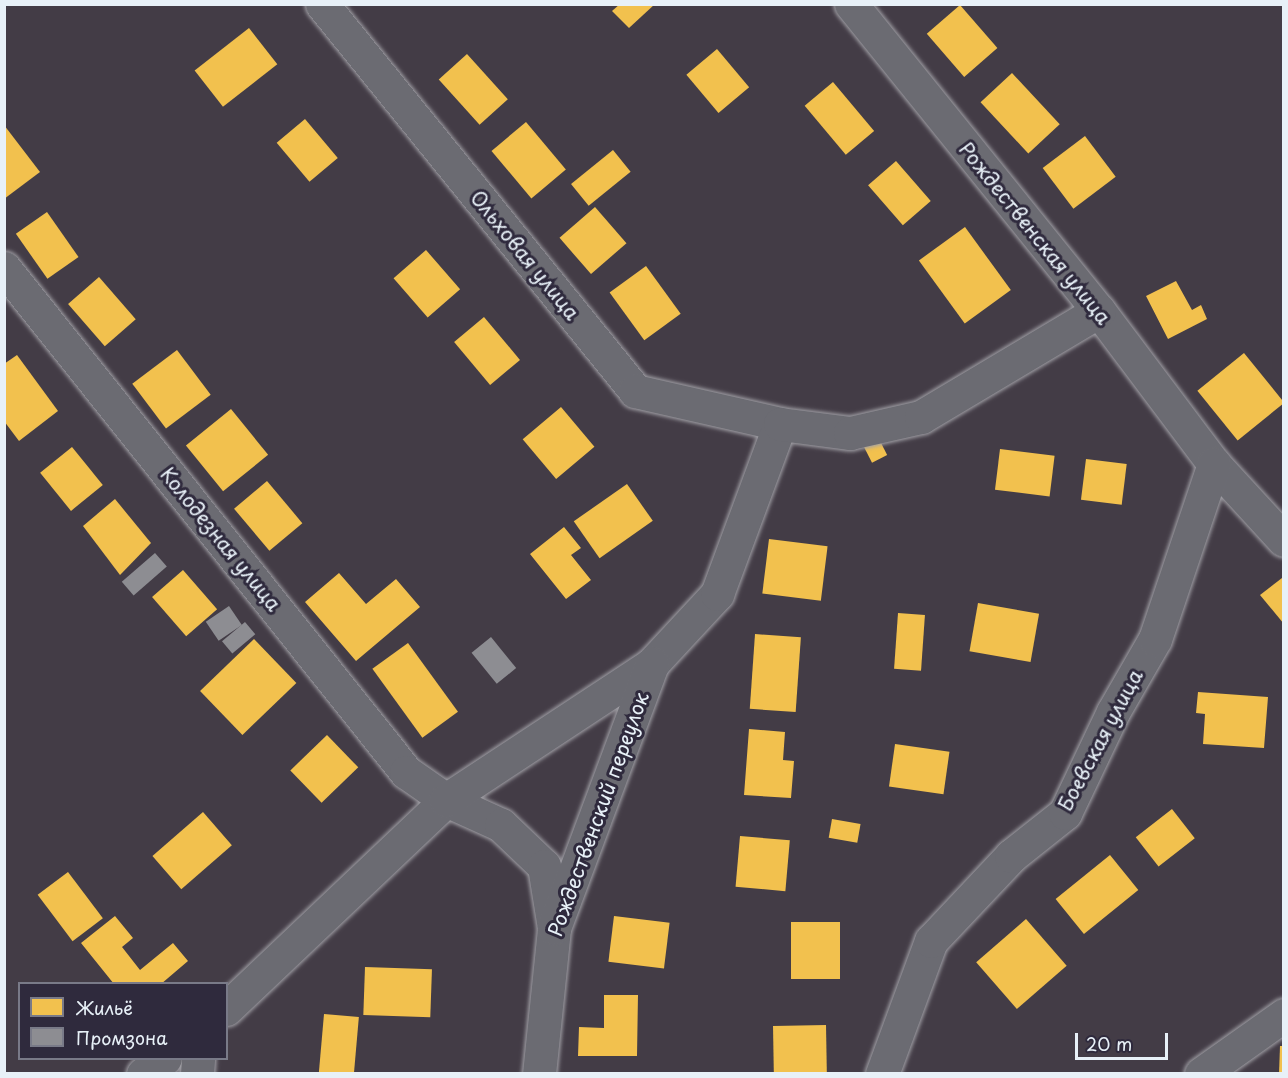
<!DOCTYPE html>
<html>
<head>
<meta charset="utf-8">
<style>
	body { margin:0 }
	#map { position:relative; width:1288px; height:1078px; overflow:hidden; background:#433c46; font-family:"Playpen Sans",sans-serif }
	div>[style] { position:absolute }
	.homes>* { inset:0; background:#f2c14e; transform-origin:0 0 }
	.industry>* { inset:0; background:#8d8d92; transform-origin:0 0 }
	.roads { filter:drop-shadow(0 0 2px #a09fa5) drop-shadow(0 0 2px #a09fa5) }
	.street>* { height:33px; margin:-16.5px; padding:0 16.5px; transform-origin:16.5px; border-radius:16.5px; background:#6b6b72 }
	span { translate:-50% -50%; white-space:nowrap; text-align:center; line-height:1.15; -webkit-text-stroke:6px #2f2a3d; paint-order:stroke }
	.street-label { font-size:20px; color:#e8f1f8 }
	.frame { position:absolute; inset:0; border:6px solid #e8f1f8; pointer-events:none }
	.legend { position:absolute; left:18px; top:982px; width:210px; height:78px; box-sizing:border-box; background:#2f2a3d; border:2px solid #797a88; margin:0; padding:8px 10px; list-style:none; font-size:18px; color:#e8f1f8 }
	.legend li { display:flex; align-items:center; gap:12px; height:30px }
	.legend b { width:30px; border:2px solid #797a88 }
	.scale { position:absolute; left:1075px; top:1033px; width:93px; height:27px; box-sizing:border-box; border:3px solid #e8f1f8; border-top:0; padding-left:8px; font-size:18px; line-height:21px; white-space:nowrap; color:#e8f1f8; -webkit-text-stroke:4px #2f2a3d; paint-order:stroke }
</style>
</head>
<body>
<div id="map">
	<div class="homes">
		<i style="clip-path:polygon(620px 4px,655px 4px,629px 28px,612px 11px)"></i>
		<i style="left:960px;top:5px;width:57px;height:44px;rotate:49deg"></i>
		<i style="left:249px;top:28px;width:46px;height:69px;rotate:52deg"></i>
		<i style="left:717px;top:49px;width:50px;height:40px;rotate:50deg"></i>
		<i style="left:467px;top:54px;width:61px;height:38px;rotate:48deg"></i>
		<i style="left:1012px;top:73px;width:70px;height:43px;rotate:47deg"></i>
		<i style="left:833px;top:82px;width:64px;height:37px;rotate:50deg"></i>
		<i style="left:305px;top:119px;width:51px;height:37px;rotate:50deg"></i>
		<i style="left:526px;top:122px;width:62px;height:45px;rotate:50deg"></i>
		<i style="clip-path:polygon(4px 125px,40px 172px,4px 199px)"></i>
		<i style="left:1085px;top:136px;width:51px;height:53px;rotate:53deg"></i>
		<i style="left:613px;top:150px;width:28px;height:54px;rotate:51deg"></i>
		<i style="left:896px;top:161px;width:53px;height:37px;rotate:49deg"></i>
		<i style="left:595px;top:207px;width:48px;height:47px;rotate:49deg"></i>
		<i style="left:47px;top:212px;width:55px;height:38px;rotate:55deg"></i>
		<i style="left:965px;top:227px;width:78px;height:57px;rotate:54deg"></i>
		<i style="left:426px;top:250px;width:52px;height:43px;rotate:49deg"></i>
		<i style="left:646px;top:266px;width:59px;height:45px;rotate:54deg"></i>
		<i style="left:99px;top:277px;width:56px;height:41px;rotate:49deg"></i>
		<i style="clip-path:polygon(1176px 281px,1192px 310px,1201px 305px,1207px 319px,1168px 339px,1146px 296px)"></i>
		<i style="left:484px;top:317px;width:56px;height:39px;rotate:50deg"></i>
		<i style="left:177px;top:350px;width:56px;height:56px;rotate:53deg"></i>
		<i style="left:1244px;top:353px;width:64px;height:60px;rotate:51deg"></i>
		<i style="clip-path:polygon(17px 355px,58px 411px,19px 441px,4px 421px,4px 364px)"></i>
		<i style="left:561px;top:407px;width:52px;height:50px;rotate:50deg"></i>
		<i style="left:231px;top:409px;width:59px;height:58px;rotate:51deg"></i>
		<i style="left:879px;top:439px;width:18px;height:17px;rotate:63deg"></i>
		<i style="left:72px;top:447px;width:49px;height:41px;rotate:51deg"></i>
		<i style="left:1000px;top:449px;width:55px;height:41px;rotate:7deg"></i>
		<i style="left:1086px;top:459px;width:41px;height:41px;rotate:7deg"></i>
		<i style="left:267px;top:481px;width:55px;height:43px;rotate:50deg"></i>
		<i style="left:627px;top:484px;width:45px;height:65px;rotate:55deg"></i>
		<i style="clip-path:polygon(115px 499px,151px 543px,120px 575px,83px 526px)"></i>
		<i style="clip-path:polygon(564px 527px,581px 548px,571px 555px,591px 580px,566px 599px,530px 554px)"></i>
		<i style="left:769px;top:539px;width:59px;height:55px;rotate:7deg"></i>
		<i style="left:183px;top:570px;width:52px;height:41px;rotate:49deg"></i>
		<i style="clip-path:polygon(339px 573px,366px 604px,396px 579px,420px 607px,356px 661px,305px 602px)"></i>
		<i style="clip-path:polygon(1282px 578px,1284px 580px,1284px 624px,1260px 595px)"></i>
		<i style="left:978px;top:603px;width:62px;height:49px;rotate:10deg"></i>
		<i style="left:898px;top:613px;width:27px;height:56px;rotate:4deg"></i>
		<i style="left:755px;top:634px;width:46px;height:75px;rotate:4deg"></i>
		<i style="left:254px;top:639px;width:61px;height:75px;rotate:46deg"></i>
		<i style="left:408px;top:643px;width:85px;height:44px;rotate:54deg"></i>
		<i style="clip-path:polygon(1198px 692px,1268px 697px,1264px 748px,1203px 744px,1205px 714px,1196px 713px)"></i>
		<i style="clip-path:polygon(749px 729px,785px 732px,783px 760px,794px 761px,791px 798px,744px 795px)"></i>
		<i style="left:327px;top:735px;width:45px;height:51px;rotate:46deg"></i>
		<i style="left:895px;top:744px;width:55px;height:43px;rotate:8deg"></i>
		<i style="left:1172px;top:809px;width:37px;height:46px;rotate:52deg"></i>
		<i style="left:203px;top:812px;width:44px;height:67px;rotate:49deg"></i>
		<i style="left:832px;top:819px;width:29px;height:19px;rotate:10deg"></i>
		<i style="left:740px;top:836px;width:50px;height:51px;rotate:5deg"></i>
		<i style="left:1110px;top:855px;width:45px;height:70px;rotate:51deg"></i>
		<i style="left:68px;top:872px;width:58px;height:38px;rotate:53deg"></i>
		<i style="clip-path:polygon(115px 916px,133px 938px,122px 947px,140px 970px,173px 943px,188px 961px,161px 984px,114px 984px,81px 943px)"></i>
		<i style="left:614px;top:916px;width:56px;height:46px;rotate:7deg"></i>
		<i style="left:1026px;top:919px;width:62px;height:66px;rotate:49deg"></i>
		<i style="left:791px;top:922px;width:49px;height:57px"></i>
		<i style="left:365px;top:967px;width:67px;height:48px;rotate:2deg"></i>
		<i style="clip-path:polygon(604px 995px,638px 995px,637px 1056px,578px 1056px,579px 1027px,604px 1028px)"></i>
		<i style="left:324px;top:1014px;width:35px;height:60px;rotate:5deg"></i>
		<i style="left:826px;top:1025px;width:49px;height:53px;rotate:89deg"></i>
		<i style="clip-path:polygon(1280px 1046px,1284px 1046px,1284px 1074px,1279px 1074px)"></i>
	</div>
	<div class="industry">
		<i style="left:155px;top:553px;width:18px;height:44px;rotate:49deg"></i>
		<i style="left:229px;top:606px;width:23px;height:28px;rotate:56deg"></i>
		<i style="left:245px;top:622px;width:16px;height:30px;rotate:50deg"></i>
		<i style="left:491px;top:637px;width:40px;height:25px;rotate:51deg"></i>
	</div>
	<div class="roads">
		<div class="street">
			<i style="left:322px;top:4px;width:498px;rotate:51deg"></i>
			<i style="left:635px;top:391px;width:149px;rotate:12.8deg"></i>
			<i style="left:851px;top:4px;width:395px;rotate:51.1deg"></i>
			<i style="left:1099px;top:311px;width:191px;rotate:53.1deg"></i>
			<i style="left:1214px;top:464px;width:103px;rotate:47.4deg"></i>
			<i style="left:4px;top:268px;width:645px;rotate:51.42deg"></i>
			<i style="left:406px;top:772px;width:49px;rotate:35deg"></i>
			<i style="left:446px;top:800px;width:60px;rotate:24.4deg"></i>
			<i style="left:501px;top:825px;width:59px;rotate:43.6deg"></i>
			<i style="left:544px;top:866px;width:63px;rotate:80.8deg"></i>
			<i style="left:226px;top:1009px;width:303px;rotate:-43.5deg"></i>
			<i style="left:446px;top:800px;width:247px;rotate:-33.4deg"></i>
			<i style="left:652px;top:664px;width:96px;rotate:-47.1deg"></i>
			<i style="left:717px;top:594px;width:181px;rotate:-69.7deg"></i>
			<i style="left:780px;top:424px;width:71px;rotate:7.3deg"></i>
			<i style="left:850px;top:433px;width:73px;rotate:-12.7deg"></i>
			<i style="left:921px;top:417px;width:207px;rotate:-30.8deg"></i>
			<i style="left:143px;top:1074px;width:27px;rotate:-36deg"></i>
			<i style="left:197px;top:1074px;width:16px;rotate:-86deg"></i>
			<i style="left:539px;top:1074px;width:147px;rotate:-84.1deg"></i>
			<i style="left:554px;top:928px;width:282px;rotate:-69.6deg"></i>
			<i style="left:882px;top:1074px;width:142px;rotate:-69.8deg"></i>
			<i style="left:931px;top:941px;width:117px;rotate:-46.7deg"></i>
			<i style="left:1011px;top:856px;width:69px;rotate:-38.5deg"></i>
			<i style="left:1065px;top:813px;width:112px;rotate:-64.6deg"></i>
			<i style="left:1113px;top:712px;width:84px;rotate:-60.1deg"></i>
			<i style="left:1155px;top:639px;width:185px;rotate:-71.4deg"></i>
			<i style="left:1201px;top:1074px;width:102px;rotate:-35.4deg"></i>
		</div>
	</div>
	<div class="street-label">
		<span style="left:1035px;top:233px;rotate:51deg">Рождественская улица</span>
		<span style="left:525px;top:255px;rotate:51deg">Ольховая улица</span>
		<span style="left:221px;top:539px;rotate:51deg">Колодезная улица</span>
		<span style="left:1100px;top:740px;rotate:-62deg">Боевская улица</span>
		<span style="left:598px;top:814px;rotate:-70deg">Рождественский переулок</span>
	</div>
	<div class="frame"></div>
	<ul class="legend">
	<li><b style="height:16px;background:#f2c14e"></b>Жильё</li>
	<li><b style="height:16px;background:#8d8d92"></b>Промзона</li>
	</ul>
	<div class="scale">20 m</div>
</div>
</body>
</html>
